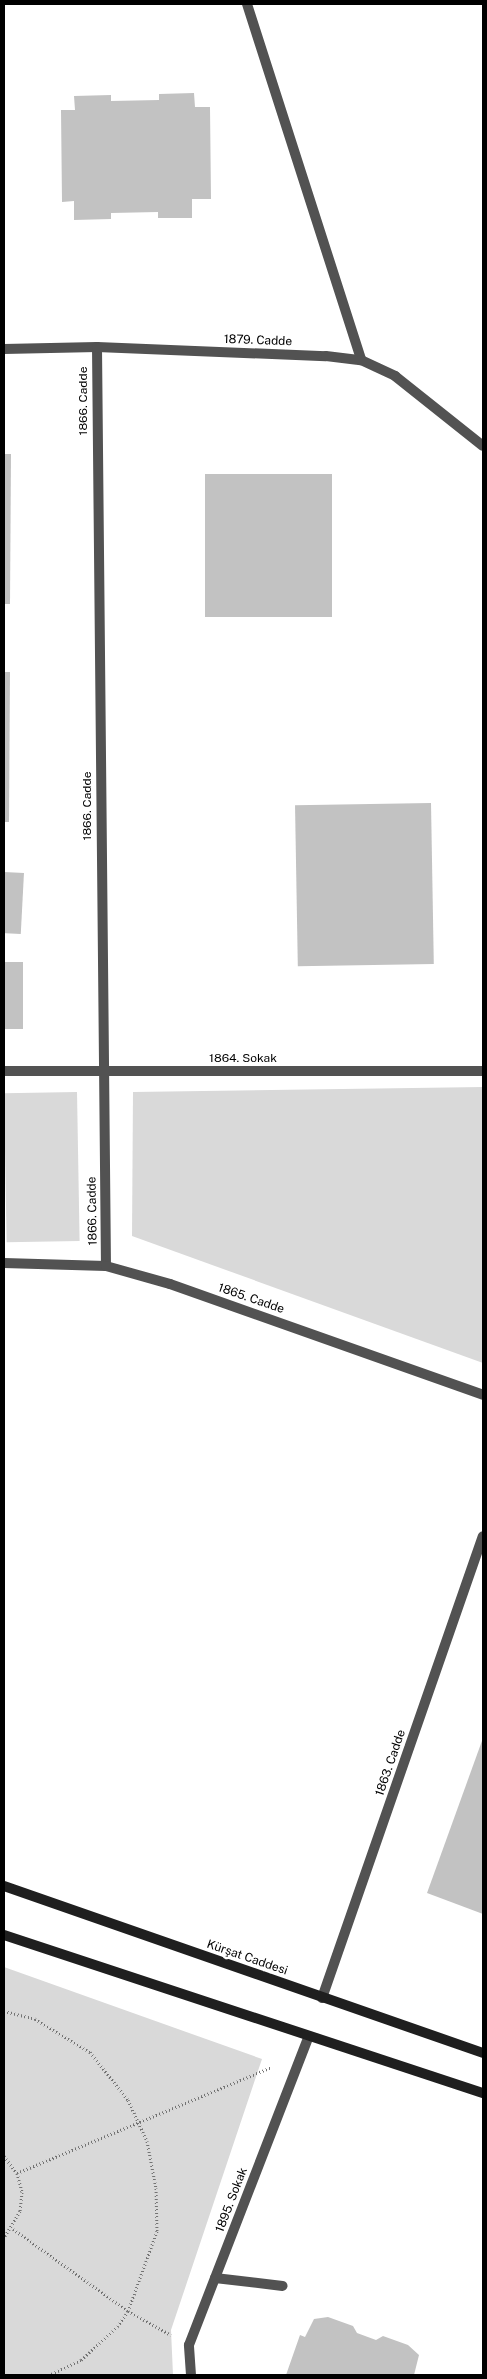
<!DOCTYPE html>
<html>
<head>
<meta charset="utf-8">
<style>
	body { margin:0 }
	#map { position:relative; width:487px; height:2379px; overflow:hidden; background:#fff; font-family:"Public Sans",sans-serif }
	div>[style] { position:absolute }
	.green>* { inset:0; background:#d9d9d9; transform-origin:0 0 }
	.building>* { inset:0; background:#c2c2c2; transform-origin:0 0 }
	.path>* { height:3px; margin-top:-1.5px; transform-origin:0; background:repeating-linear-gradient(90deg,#747474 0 1px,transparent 0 3.5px) }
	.lane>* { height:10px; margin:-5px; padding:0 5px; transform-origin:5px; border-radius:5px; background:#525252 }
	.street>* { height:10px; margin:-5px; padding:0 5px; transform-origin:5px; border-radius:5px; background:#525252 }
	.secondary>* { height:10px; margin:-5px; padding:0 5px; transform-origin:5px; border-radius:5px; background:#1f1f1f }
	span { translate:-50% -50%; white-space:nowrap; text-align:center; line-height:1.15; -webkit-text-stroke:5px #fff; paint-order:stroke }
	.street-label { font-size:12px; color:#000 }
	.frame { position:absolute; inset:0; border:5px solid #000; pointer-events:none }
</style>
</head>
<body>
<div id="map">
	<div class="green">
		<i style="clip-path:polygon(483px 1087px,483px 1363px,132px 1236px,133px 1092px)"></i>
		<i style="left:77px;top:1092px;width:149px;height:73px;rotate:89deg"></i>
		<i style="clip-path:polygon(4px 1967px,262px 2059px,171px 2330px,173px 2375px,4px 2375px)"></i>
	</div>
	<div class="building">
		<i style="clip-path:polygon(194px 93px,195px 107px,210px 107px,211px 199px,192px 199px,192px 218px,158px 218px,158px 212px,111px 213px,111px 219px,74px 220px,74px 201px,62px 202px,61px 110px,75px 110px,74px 96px,111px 95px,111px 101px,159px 100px,159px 94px)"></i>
		<i style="clip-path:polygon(4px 454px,11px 454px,10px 604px,4px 604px)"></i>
		<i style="left:332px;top:474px;width:143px;height:127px;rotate:90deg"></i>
		<i style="clip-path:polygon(4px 672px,10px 672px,9px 822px,4px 822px)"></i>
		<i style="left:431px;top:803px;width:161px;height:136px;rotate:89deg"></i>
		<i style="left:4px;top:872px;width:20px;height:61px;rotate:3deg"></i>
		<i style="left:4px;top:962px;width:19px;height:67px"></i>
		<i style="clip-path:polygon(483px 1738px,483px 1914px,427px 1893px)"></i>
		<i style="clip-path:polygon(328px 2317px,353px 2326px,357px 2333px,376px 2340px,383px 2336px,408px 2345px,419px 2355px,414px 2375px,286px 2375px,300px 2335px,305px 2337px,314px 2319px)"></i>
	</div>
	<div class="path">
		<i style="left:4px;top:2011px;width:32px;rotate:14deg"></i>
		<i style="left:35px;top:2019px;width:64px;rotate:31deg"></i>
		<i style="left:90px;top:2052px;width:61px;rotate:51.6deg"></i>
		<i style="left:128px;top:2100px;width:45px;rotate:65.1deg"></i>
		<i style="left:147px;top:2141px;width:48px;rotate:79.2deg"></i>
		<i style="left:156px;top:2188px;width:43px;rotate:88.7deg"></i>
		<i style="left:157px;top:2231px;width:85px;rotate:109.9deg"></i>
		<i style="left:128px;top:2311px;width:18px;rotate:124deg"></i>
		<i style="left:118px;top:2326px;width:50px;rotate:137.4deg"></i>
		<i style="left:81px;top:2360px;width:35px;rotate:155deg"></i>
		<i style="left:4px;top:2156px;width:21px;rotate:53deg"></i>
		<i style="left:17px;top:2173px;width:20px;rotate:75deg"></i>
		<i style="left:22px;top:2192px;width:19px;rotate:96deg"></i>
		<i style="left:20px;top:2211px;width:31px;rotate:121deg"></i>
		<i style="left:17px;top:2173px;width:276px;rotate:-22.6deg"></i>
		<i style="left:13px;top:2229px;width:141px;rotate:35.5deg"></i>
		<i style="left:128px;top:2311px;width:49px;rotate:29.2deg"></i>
	</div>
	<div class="lane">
		<i style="left:215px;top:2278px;width:68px;rotate:6.7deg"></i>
	</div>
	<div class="street">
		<i style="left:247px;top:4px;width:374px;rotate:72.2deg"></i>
		<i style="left:97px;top:347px;width:919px;rotate:89.44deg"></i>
		<i style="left:4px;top:349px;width:93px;rotate:-1.2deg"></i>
		<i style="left:97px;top:347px;width:229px;rotate:2.3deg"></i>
		<i style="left:326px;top:356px;width:35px;rotate:7deg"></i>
		<i style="left:361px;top:360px;width:38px;rotate:25deg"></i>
		<i style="left:395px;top:376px;width:112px;rotate:38.5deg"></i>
		<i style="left:4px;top:1071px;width:479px"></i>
		<i style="left:4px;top:1263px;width:102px;rotate:1.7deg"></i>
		<i style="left:106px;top:1266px;width:66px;rotate:15.7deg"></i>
		<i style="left:170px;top:1284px;width:332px;rotate:19.5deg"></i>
		<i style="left:322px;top:1998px;width:489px;rotate:-70.8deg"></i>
		<i style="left:191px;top:2375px;width:30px;rotate:-94deg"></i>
		<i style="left:189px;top:2345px;width:331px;rotate:-68.8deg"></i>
	</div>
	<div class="secondary">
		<i style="left:4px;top:1886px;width:507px;rotate:19.22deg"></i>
		<i style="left:4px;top:1935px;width:504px;rotate:18.26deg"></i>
	</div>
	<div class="street-label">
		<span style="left:258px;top:341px;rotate:2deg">1879. Cadde</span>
		<span style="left:84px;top:401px;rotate:-90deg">1866. Cadde</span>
		<span style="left:88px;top:806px;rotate:-90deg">1866. Cadde</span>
		<span style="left:243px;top:1059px">1864. Sokak</span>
		<span style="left:93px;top:1211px;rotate:-91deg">1866. Cadde</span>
		<span style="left:251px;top:1299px;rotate:19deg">1865. Cadde</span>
		<span style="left:391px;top:1763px;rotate:-71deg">1863. Cadde</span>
		<span style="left:247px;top:1958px;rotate:19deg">Kürşat Caddesi</span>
		<span style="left:232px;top:2200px;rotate:-69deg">1895. Sokak</span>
	</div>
	<div class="frame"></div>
</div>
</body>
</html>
